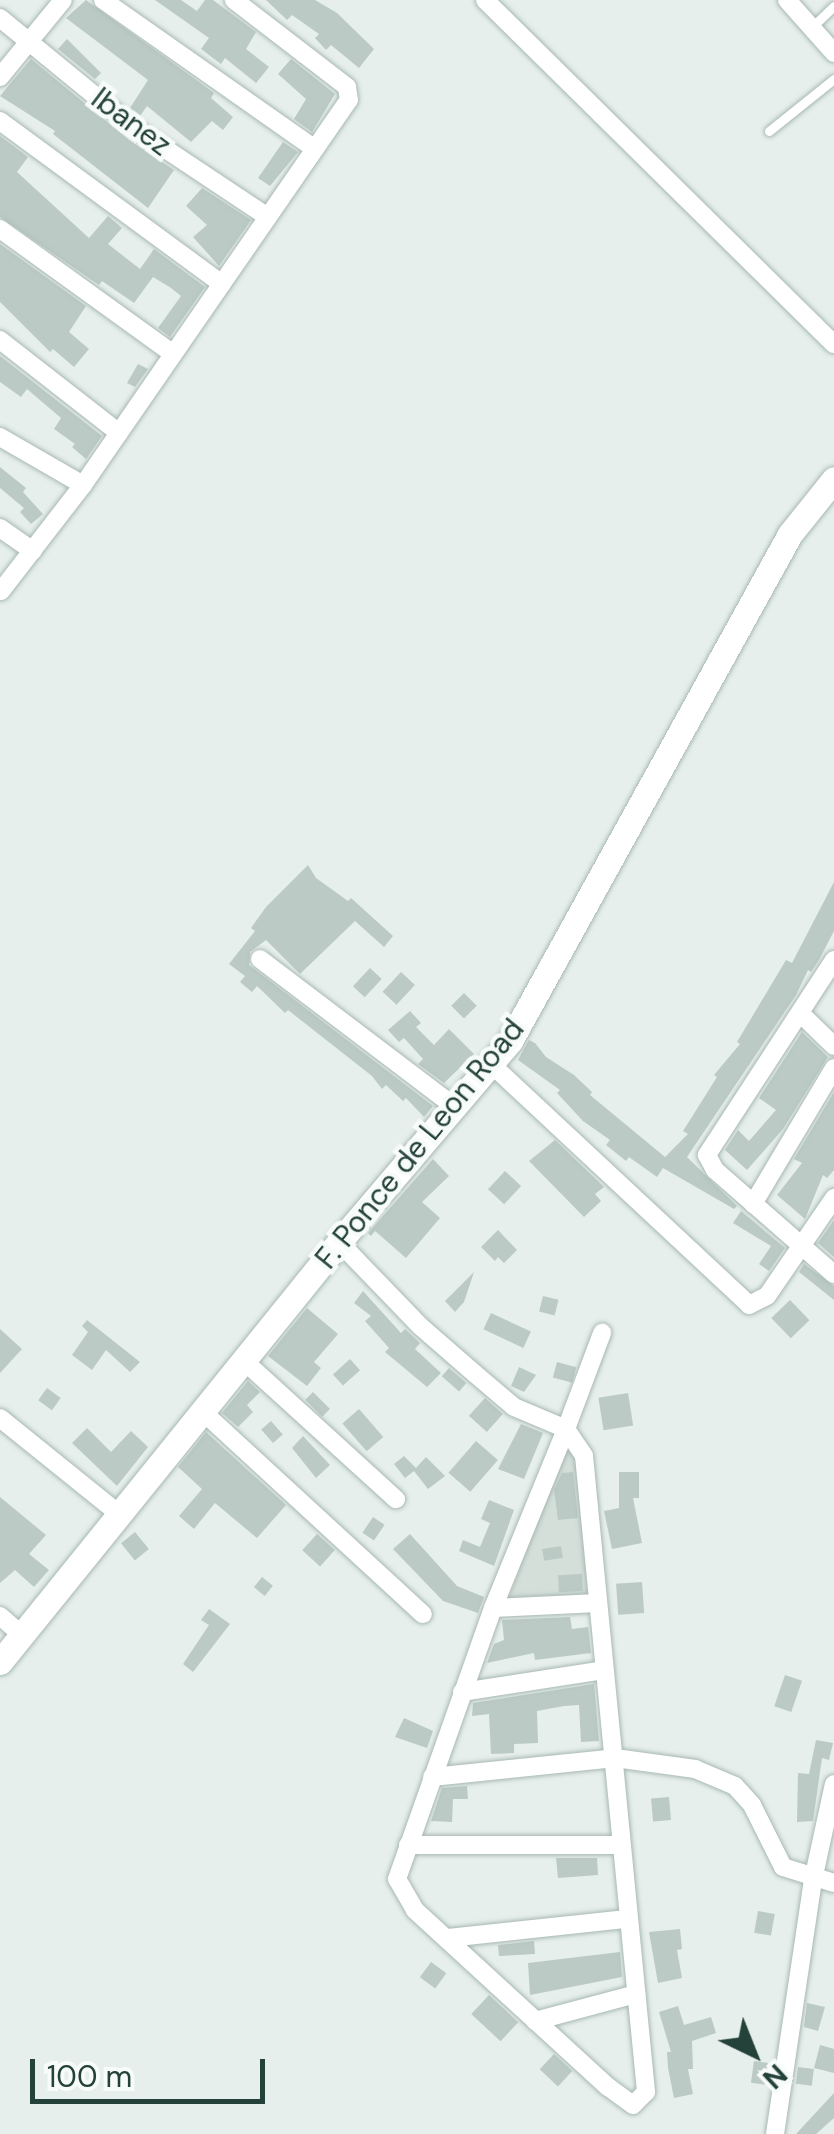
<!DOCTYPE html>
<html>
<head>
<meta charset="utf-8">
<style>
	body { margin:0 }
	#map { position:relative; width:834px; height:2134px; overflow:hidden; background:#e6efeb; font-family:"DM Sans",sans-serif }
	div>[style] { position:absolute }
	.built>* { inset:0; background:#d4dfda }
	.building>* { inset:0; background:#bbcac4; transform-origin:0 0 }
	.roads { filter:drop-shadow(0 0 2px #a8b8b2) drop-shadow(0 0 2px #a8b8b2) }
	.lane>* { height:9px; margin:-4.5px; padding:0 4.5px; transform-origin:4.5px; border-radius:4.5px; background:#fff }
	.street>* { height:18px; margin:-9px; padding:0 9px; transform-origin:9px; border-radius:9px; background:#fff }
	.secondary>* { height:25px; margin:-12.5px; padding:0 12.5px; transform-origin:12.5px; border-radius:12.5px; background:#fff }
	span { translate:-50% -50%; white-space:nowrap; text-align:center; line-height:1.15; -webkit-text-stroke:9px #f7fbf9; paint-order:stroke }
	.street-label { font-size:30px; color:#24423a }
	.north { position:absolute; left:704px; top:2004px; width:100px; height:100px; -webkit-text-stroke:8px #f7fbf9; paint-order:stroke; rotate:137deg; font-size:28px; font-weight:700; line-height:40px; text-align:center; color:#24423a }
	.north::after { content:''; display:block; margin:auto; width:35px; height:45px; background:#24423a; clip-path:polygon(50% 0,100% 100%,50% 72%,0 100%) }
	.scale { position:absolute; left:30px; top:2059px; width:235px; height:45px; box-sizing:border-box; border:5px solid #24423a; border-top:0; padding-left:12px; font-size:30px; line-height:35px; white-space:nowrap; color:#24423a; -webkit-text-stroke:8px #f7fbf9; paint-order:stroke }
</style>
</head>
<body>
<div id="map">
	<div class="built">
		<i style="clip-path:polygon(559px 1451px,572px 1453px,579px 1464px,589px 1599px,508px 1602px)"></i>
	</div>
	<div class="building">
		<i style="clip-path:polygon(86px 0,214px 93px,211px 98px,233px 117px,223px 130px,212px 121px,191px 142px,147px 106px,140px 116px,130px 108px,148px 80px,66px 18px)"></i>
		<i style="clip-path:polygon(155px 0,181px 0,197px 11px,205px 0,213px 0,256px 32px,246px 49px,269px 67px,256px 83px,225px 58px,221px 64px,201px 49px,209px 38px)"></i>
		<i style="clip-path:polygon(266px 0,315px 0,337px 13px,374px 49px,359px 68px,331px 45px,326px 50px,315px 38px,319px 34px,292px 15px,287px 20px)"></i>
		<i style="clip-path:polygon(67px 39px,101px 73px,95px 79px,58px 49px)"></i>
		<i style="clip-path:polygon(31px 59px,129px 140px,174px 170px,148px 208px,53px 134px,55px 131px,0 96px)"></i>
		<i style="clip-path:polygon(291px 59px,335px 94px,312px 132px,294px 119px,306px 99px,278px 74px)"></i>
		<i style="clip-path:polygon(0 136px,28px 157px,17px 172px,89px 238px,108px 216px,122px 228px,108px 244px,140px 269px,154px 249px,205px 287px,170px 337px,158px 328px,181px 296px,171px 288px,153px 277px,134px 303px,102px 281px,99px 285px,0 217px)"></i>
		<i style="clip-path:polygon(283px 142px,298px 152px,270px 186px,258px 178px)"></i>
		<i style="clip-path:polygon(202px 188px,251px 220px,219px 266px,193px 237px,207px 225px,186px 206px)"></i>
		<i style="clip-path:polygon(0 244px,86px 306px,69px 332px,89px 349px,74px 367px,53px 349px,50px 352px,0 302px)"></i>
		<i style="clip-path:polygon(0 356px,102px 436px,86px 459px,72px 447px,75px 444px,54px 429px,61px 418px,27px 389px,21px 397px,0 382px)"></i>
		<i style="clip-path:polygon(138px 364px,148px 369px,135px 387px,127px 383px)"></i>
		<i style="clip-path:polygon(0 467px,26px 488px,23px 492px,43px 514px,31px 524px,20px 512px,24px 508px,0 488px)"></i>
		<i style="clip-path:polygon(308px 865px,316px 878px,348px 901px,351px 898px,393px 936px,384px 947px,355px 921px,300px 974px,266px 940px,250px 952px,249px 965px,433px 1106px,424px 1117px,406px 1098px,403px 1101px,386px 1085px,382px 1089px,372px 1076px,288px 1010px,285px 1013px,257px 986px,252px 992px,240px 982px,245px 976px,229px 964px,255px 931px,251px 928px,266px 907px)"></i>
		<i style="clip-path:polygon(834px 882px,834px 931px,819px 960px,811px 972px,808px 970px,796px 995px,687px 1157px,737px 1206px,734px 1209px,663px 1168px,657px 1177px,629px 1157px,626px 1161px,606px 1145px,610px 1140px,583px 1121px,557px 1093px,560px 1090px,518px 1060px,529px 1040px,535px 1043px,546px 1057px,574px 1075px,592px 1092px,590px 1095px,665px 1157px,688px 1134px,683px 1131px,717px 1077px,714px 1075px,740px 1044px,737px 1042px,786px 960px,792px 963px)"></i>
		<i style="left:370px;top:968px;width:16px;height:25px;rotate:43deg"></i>
		<i style="left:401px;top:972px;width:19px;height:27px;rotate:43deg"></i>
		<i style="left:464px;top:993px;width:18px;height:18px;rotate:45deg"></i>
		<i style="clip-path:polygon(410px 1011px,421px 1023px,416px 1027px,434px 1045px,449px 1029px,474px 1054px,444px 1083px,418px 1064px,423px 1059px,404px 1038px,399px 1042px,388px 1030px)"></i>
		<i style="clip-path:polygon(802px 1032px,828px 1057px,783px 1129px,747px 1170px,725px 1150px,738px 1130px,749px 1141px,776px 1110px,759px 1098px)"></i>
		<i style="clip-path:polygon(834px 1092px,834px 1170px,827px 1178px,823px 1175px,805px 1219px,777px 1195px,802px 1163px,794px 1159px)"></i>
		<i style="clip-path:polygon(555px 1140px,604px 1187px,595px 1194px,601px 1201px,584px 1217px,529px 1161px)"></i>
		<i style="clip-path:polygon(433px 1159px,449px 1176px,422px 1202px,440px 1218px,406px 1258px,375px 1231px,371px 1236px,368px 1233px)"></i>
		<i style="left:505px;top:1171px;width:22px;height:25px;rotate:43deg"></i>
		<i style="clip-path:polygon(741px 1211px,785px 1248px,769px 1271px,759px 1264px,771px 1246px,733px 1223px)"></i>
		<i style="clip-path:polygon(834px 1220px,834px 1257px,818px 1243px)"></i>
		<i style="clip-path:polygon(498px 1230px,517px 1250px,504px 1263px,498px 1257px,495px 1261px,481px 1247px)"></i>
		<i style="clip-path:polygon(804px 1264px,834px 1286px,834px 1300px,799px 1272px)"></i>
		<i style="clip-path:polygon(474px 1272px,464px 1302px,455px 1312px,445px 1301px)"></i>
		<i style="clip-path:polygon(363px 1291px,401px 1333px,405px 1329px,420px 1343px,415px 1349px,441px 1373px,427px 1387px,385px 1352px,389px 1348px,365px 1321px,371px 1316px,354px 1303px)"></i>
		<i style="left:543px;top:1296px;width:16px;height:16px;rotate:14deg"></i>
		<i style="left:790px;top:1300px;width:28px;height:26px;rotate:46deg"></i>
		<i style="clip-path:polygon(307px 1308px,338px 1334px,314px 1362px,321px 1368px,307px 1386px,268px 1356px)"></i>
		<i style="left:491px;top:1313px;width:44px;height:18px;rotate:25deg"></i>
		<i style="clip-path:polygon(87px 1320px,140px 1362px,130px 1372px,106px 1350px,92px 1370px,72px 1355px,88px 1332px,82px 1326px)"></i>
		<i style="clip-path:polygon(0 1329px,22px 1349px,0 1373px)"></i>
		<i style="left:350px;top:1359px;width:15px;height:23px;rotate:48deg"></i>
		<i style="left:557px;top:1362px;width:20px;height:16px;rotate:15deg"></i>
		<i style="clip-path:polygon(519px 1367px,536px 1375px,524px 1392px,511px 1386px)"></i>
		<i style="left:449px;top:1368px;width:23px;height:11px;rotate:41deg"></i>
		<i style="clip-path:polygon(248px 1381px,260px 1392px,247px 1405px,253px 1412px,238px 1427px,222px 1413px)"></i>
		<i style="left:47px;top:1388px;width:17px;height:15px;rotate:36deg"></i>
		<i style="left:313px;top:1392px;width:24px;height:11px;rotate:45deg"></i>
		<i style="left:628px;top:1393px;width:33px;height:30px;rotate:81deg"></i>
		<i style="left:485px;top:1398px;width:24px;height:24px;rotate:42deg"></i>
		<i style="left:359px;top:1409px;width:37px;height:22px;rotate:49deg"></i>
		<i style="left:271px;top:1421px;width:18px;height:13px;rotate:49deg"></i>
		<i style="clip-path:polygon(521px 1424px,543px 1433px,524px 1479px,498px 1469px)"></i>
		<i style="clip-path:polygon(87px 1428px,111px 1452px,131px 1431px,148px 1447px,117px 1486px,72px 1443px)"></i>
		<i style="clip-path:polygon(206px 1432px,286px 1505px,257px 1538px,215px 1503px,194px 1529px,179px 1516px,202px 1489px,178px 1467px)"></i>
		<i style="clip-path:polygon(303px 1436px,330px 1465px,316px 1478px,292px 1448px)"></i>
		<i style="left:476px;top:1441px;width:29px;height:42px;rotate:41deg"></i>
		<i style="clip-path:polygon(404px 1456px,416px 1468px,426px 1457px,445px 1476px,428px 1489px,414px 1471px,405px 1478px,394px 1464px)"></i>
		<i style="clip-path:polygon(573px 1472px,578px 1518px,558px 1520px,554px 1490px,562px 1473px)"></i>
		<i style="clip-path:polygon(619px 1472px,639px 1472px,639px 1498px,633px 1498px,642px 1543px,612px 1549px,604px 1511px,619px 1508px)"></i>
		<i style="clip-path:polygon(0 1497px,46px 1535px,29px 1554px,49px 1570px,34px 1587px,15px 1570px,0 1583px)"></i>
		<i style="clip-path:polygon(489px 1500px,514px 1510px,494px 1566px,459px 1551px,463px 1540px,480px 1547px,490px 1523px,481px 1519px)"></i>
		<i style="left:373px;top:1517px;width:14px;height:19px;rotate:34deg"></i>
		<i style="left:135px;top:1532px;width:22px;height:18px;rotate:51deg"></i>
		<i style="left:317px;top:1534px;width:24px;height:22px;rotate:42deg"></i>
		<i style="clip-path:polygon(410px 1534px,457px 1586px,484px 1597px,478px 1613px,443px 1601px,393px 1549px)"></i>
		<i style="left:561px;top:1546px;width:12px;height:19px;rotate:81deg"></i>
		<i style="left:582px;top:1574px;width:17px;height:24px;rotate:87deg"></i>
		<i style="left:262px;top:1577px;width:14px;height:13px;rotate:39deg"></i>
		<i style="left:642px;top:1582px;width:31px;height:26px;rotate:86deg"></i>
		<i style="clip-path:polygon(209px 1609px,230px 1624px,193px 1672px,183px 1664px,209px 1625px,201px 1620px)"></i>
		<i style="clip-path:polygon(570px 1617px,572px 1629px,588px 1627px,591px 1653px,535px 1660px,534px 1653px,487px 1663px,494px 1644px,504px 1640px,502px 1620px)"></i>
		<i style="left:785px;top:1675px;width:18px;height:33px;rotate:19deg"></i>
		<i style="clip-path:polygon(594px 1684px,599px 1741px,581px 1742px,579px 1705px,564px 1706px,537px 1711px,538px 1743px,514px 1744px,514px 1753px,491px 1754px,489px 1714px,472px 1716px,473px 1703px)"></i>
		<i style="clip-path:polygon(404px 1718px,433px 1731px,427px 1748px,395px 1737px)"></i>
		<i style="clip-path:polygon(816px 1740px,833px 1743px,829px 1760px,822px 1758px,813px 1821px,797px 1822px,798px 1773px,809px 1774px)"></i>
		<i style="clip-path:polygon(467px 1786px,468px 1799px,453px 1799px,452px 1822px,431px 1821px,442px 1788px)"></i>
		<i style="left:669px;top:1797px;width:23px;height:18px;rotate:85deg"></i>
		<i style="clip-path:polygon(556px 1858px,597px 1858px,598px 1875px,558px 1878px)"></i>
		<i style="left:758px;top:1911px;width:17px;height:22px;rotate:10deg"></i>
		<i style="clip-path:polygon(680px 1929px,682px 1949px,677px 1950px,682px 1978px,658px 1983px,649px 1932px)"></i>
		<i style="clip-path:polygon(534px 1941px,535px 1954px,499px 1956px,498px 1945px)"></i>
		<i style="clip-path:polygon(620px 1952px,622px 1977px,530px 1995px,528px 1963px)"></i>
		<i style="left:431px;top:1962px;width:19px;height:19px;rotate:36deg"></i>
		<i style="left:489px;top:1995px;width:40px;height:26px;rotate:43deg"></i>
		<i style="clip-path:polygon(807px 2003px,825px 2007px,818px 2031px,804px 2027px)"></i>
		<i style="clip-path:polygon(678px 2006px,684px 2025px,711px 2017px,716px 2033px,692px 2041px,693px 2069px,688px 2069px,693px 2094px,674px 2098px,668px 2068px,667px 2052px,671px 2052px,659px 2012px)"></i>
		<i style="clip-path:polygon(820px 2045px,834px 2049px,834px 2073px,814px 2068px)"></i>
		<i style="left:554px;top:2054px;width:25px;height:21px;rotate:43deg"></i>
		<i style="left:754px;top:2061px;width:14px;height:22px;rotate:8deg"></i>
		<i style="left:798px;top:2067px;width:16px;height:17px;rotate:7deg"></i>
		<i style="clip-path:polygon(834px 2093px,834px 2118px,816px 2134px,796px 2134px)"></i>
	</div>
	<div class="roads">
		<div class="lane">
			<i style="left:812px;top:27px;width:30px;rotate:-44deg"></i>
			<i style="left:769px;top:131px;width:83px;rotate:-38.7deg"></i>
		</div>
		<div class="street">
			<i style="left:103px;top:0;width:259px;rotate:35.1deg"></i>
			<i style="left:485px;top:0;width:490px;rotate:44.6deg"></i>
			<i style="left:787px;top:0;width:71px;rotate:48.4deg"></i>
			<i style="left:0;top:18px;width:177px;rotate:39.3deg"></i>
			<i style="left:137px;top:130px;width:157px;rotate:33.6deg"></i>
			<i style="left:0;top:77px;width:99px;rotate:-50.7deg"></i>
			<i style="left:0;top:121px;width:275px;rotate:36.3deg"></i>
			<i style="left:0;top:229px;width:213px;rotate:35.8deg"></i>
			<i style="left:0;top:340px;width:151px;rotate:38deg"></i>
			<i style="left:0;top:437px;width:96px;rotate:30deg"></i>
			<i style="left:0;top:528px;width:40px;rotate:34.9deg"></i>
			<i style="left:1px;top:591px;width:134px;rotate:-52.3deg"></i>
			<i style="left:83px;top:485px;width:468px;rotate:-55.4deg"></i>
			<i style="left:349px;top:100px;width:13px;rotate:-99deg"></i>
			<i style="left:347px;top:87px;width:143px;rotate:-142.4deg"></i>
			<i style="left:260px;top:959px;width:241px;rotate:37.2deg"></i>
			<i style="left:834px;top:960px;width:233px;rotate:123.1deg"></i>
			<i style="left:707px;top:1155px;width:17px;rotate:62deg"></i>
			<i style="left:715px;top:1170px;width:158px;rotate:41.2deg"></i>
			<i style="left:800px;top:1013px;width:47px;rotate:44.1deg"></i>
			<i style="left:491px;top:1064px;width:353px;rotate:43deg"></i>
			<i style="left:749px;top:1305px;width:20px;rotate:-27deg"></i>
			<i style="left:767px;top:1296px;width:119px;rotate:-55.6deg"></i>
			<i style="left:753px;top:1204px;width:158px;rotate:-59.2deg"></i>
			<i style="left:339px;top:1242px;width:117px;rotate:46deg"></i>
			<i style="left:420px;top:1326px;width:72px;rotate:41deg"></i>
			<i style="left:474px;top:1373px;width:52px;rotate:40.4deg"></i>
			<i style="left:514px;top:1407px;width:56px;rotate:22.9deg"></i>
			<i style="left:566px;top:1429px;width:32px;rotate:56deg"></i>
			<i style="left:584px;top:1456px;width:639px;rotate:84.43deg"></i>
			<i style="left:646px;top:2092px;width:18px;rotate:135deg"></i>
			<i style="left:633px;top:2105px;width:31px;rotate:-144deg"></i>
			<i style="left:608px;top:2087px;width:262px;rotate:-137.5deg"></i>
			<i style="left:415px;top:1910px;width:36px;rotate:-120deg"></i>
			<i style="left:397px;top:1879px;width:288px;rotate:-70.5deg"></i>
			<i style="left:493px;top:1608px;width:193px;rotate:-67.8deg"></i>
			<i style="left:566px;top:1429px;width:103px;rotate:-69.4deg"></i>
			<i style="left:243px;top:1360px;width:207px;rotate:42.3deg"></i>
			<i style="left:202px;top:1411px;width:300px;rotate:42.6deg"></i>
			<i style="left:0;top:1418px;width:154px;rotate:38.9deg"></i>
			<i style="left:493px;top:1608px;width:105px;rotate:-2.7deg"></i>
			<i style="left:0;top:1616px;width:29px;rotate:41deg"></i>
			<i style="left:462px;top:1692px;width:144px;rotate:-8.8deg"></i>
			<i style="left:432px;top:1777px;width:184px;rotate:-5.9deg"></i>
			<i style="left:615px;top:1758px;width:81px;rotate:7.8deg"></i>
			<i style="left:695px;top:1769px;width:43px;rotate:23deg"></i>
			<i style="left:735px;top:1786px;width:25px;rotate:48deg"></i>
			<i style="left:752px;top:1805px;width:69px;rotate:63.4deg"></i>
			<i style="left:783px;top:1867px;width:53px;rotate:17.4deg"></i>
			<i style="left:408px;top:1845px;width:213px"></i>
			<i style="left:448px;top:1938px;width:180px;rotate:-6.1deg"></i>
			<i style="left:535px;top:2021px;width:105px;rotate:-15deg"></i>
			<i style="left:775px;top:2134px;width:257px;rotate:-81.5deg"></i>
			<i style="left:813px;top:1880px;width:98px;rotate:-77.7deg"></i>
		</div>
		<div class="secondary">
			<i style="left:0;top:1662px;width:540px;rotate:-51.09deg"></i>
			<i style="left:339px;top:1242px;width:264px;rotate:-49.6deg"></i>
			<i style="left:510px;top:1041px;width:579px;rotate:-61.09deg"></i>
			<i style="left:790px;top:534px;width:70px;rotate:-51.3deg"></i>
		</div>
	</div>
	<div class="street-label">
		<span style="left:131px;top:122px;rotate:37deg">Ibanez</span>
		<span style="left:420px;top:1144px;rotate:-51deg">F. Ponce de Leon Road</span>
	</div>
	<div class="north">N</div>
	<div class="scale">100 m</div>
</div>
</body>
</html>
